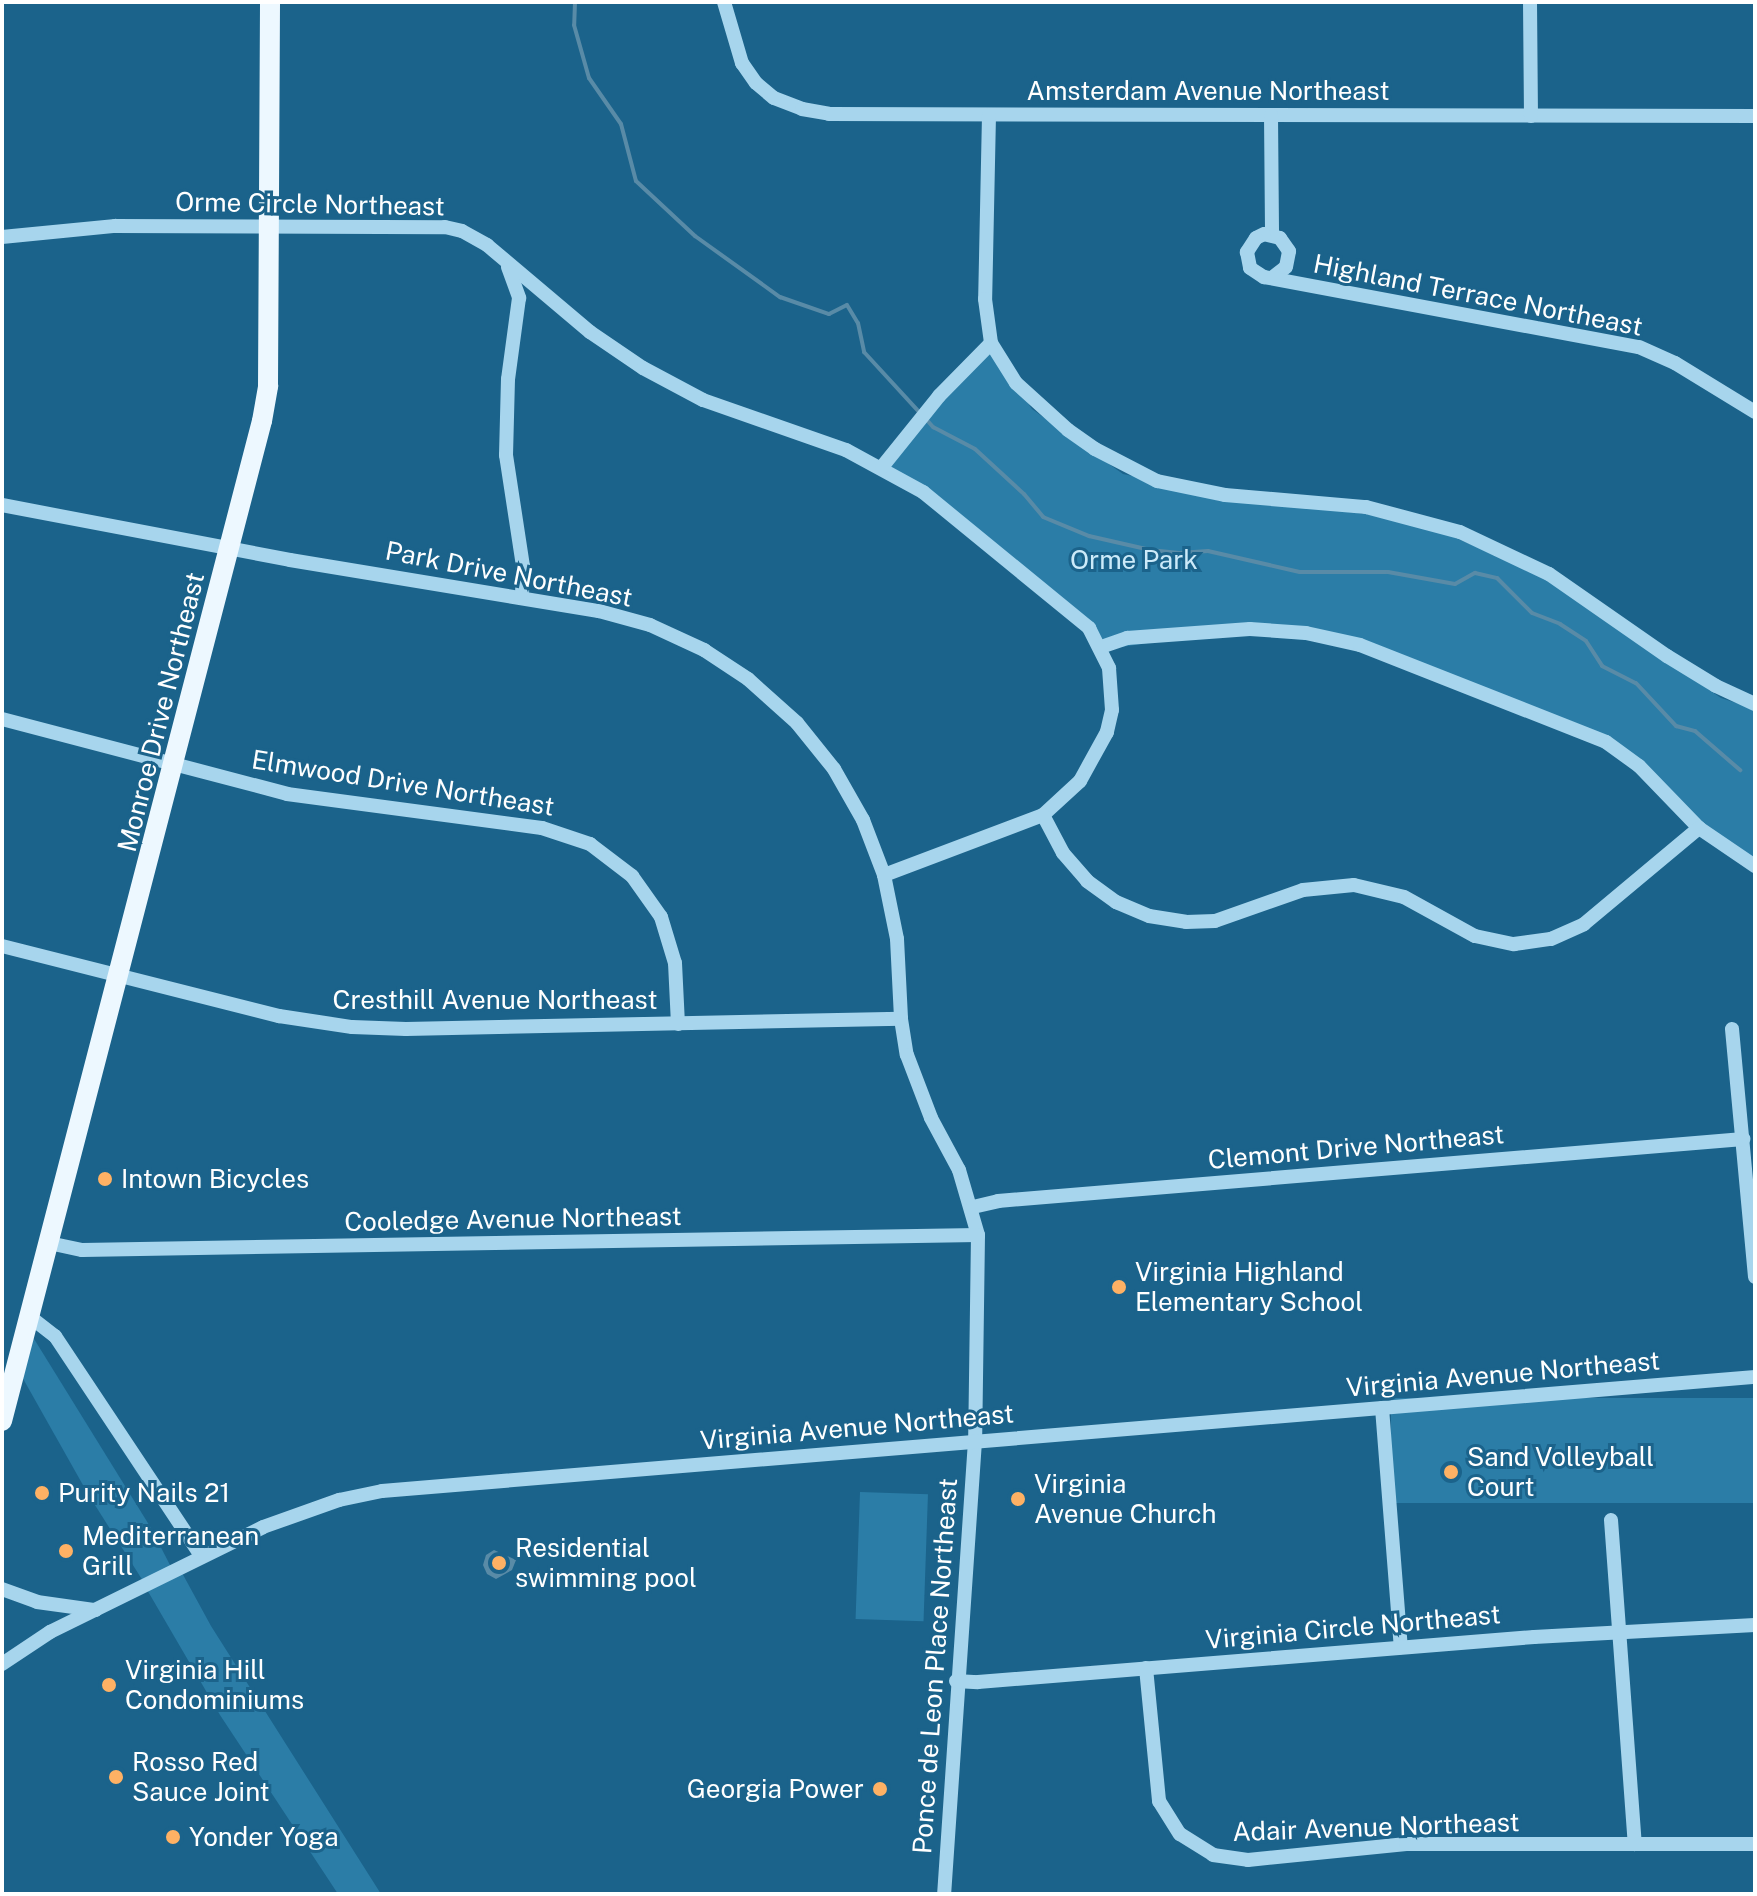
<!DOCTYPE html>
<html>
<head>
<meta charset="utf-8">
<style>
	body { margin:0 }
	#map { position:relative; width:1757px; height:1896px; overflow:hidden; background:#1b638b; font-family:"Public Sans",sans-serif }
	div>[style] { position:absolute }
	.green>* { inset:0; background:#2b7da7; transform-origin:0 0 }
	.water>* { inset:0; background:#598ba7 }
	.stream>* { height:4px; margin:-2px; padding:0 2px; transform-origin:2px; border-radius:2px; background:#598ba7 }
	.minor>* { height:14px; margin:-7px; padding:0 7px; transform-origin:7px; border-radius:7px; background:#a7d5ed }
	.major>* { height:20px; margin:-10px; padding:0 10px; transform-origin:10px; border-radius:10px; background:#edf8ff }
	.dots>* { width:22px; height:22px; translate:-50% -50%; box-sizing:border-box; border:4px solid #1b638b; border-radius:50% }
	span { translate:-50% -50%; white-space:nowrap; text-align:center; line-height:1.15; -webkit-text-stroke:6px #1b638b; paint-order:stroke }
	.street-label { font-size:26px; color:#fff }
	.park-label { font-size:26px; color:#cceaf9 }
	.poi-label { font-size:26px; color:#fff }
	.left { translate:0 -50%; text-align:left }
	.right { translate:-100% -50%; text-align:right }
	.frame { position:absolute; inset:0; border:4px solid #fff; pointer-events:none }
</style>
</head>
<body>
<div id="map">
	<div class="green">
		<i style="clip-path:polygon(990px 347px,1032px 409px,1123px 474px,1241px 499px,1414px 520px,1542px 575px,1721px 698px,1755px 709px,1755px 868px,1751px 871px,1639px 759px,1486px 693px,1333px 643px,1225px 632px,1114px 648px,884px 470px)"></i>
		<i style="clip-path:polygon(31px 1334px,151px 1528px,171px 1567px,143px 1581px,88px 1494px,21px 1375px)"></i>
		<i style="left:1755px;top:1398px;width:105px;height:364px;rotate:90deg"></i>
		<i style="left:860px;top:1492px;width:68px;height:127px;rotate:2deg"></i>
		<i style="clip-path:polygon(181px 1571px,211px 1626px,381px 1894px,338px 1894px,220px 1715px,146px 1588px)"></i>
	</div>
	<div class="water">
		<i style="clip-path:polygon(494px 1550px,516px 1560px,512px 1570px,496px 1579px,487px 1574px,483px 1565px,486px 1555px)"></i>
	</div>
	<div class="stream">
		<i style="left:575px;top:2px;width:23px;rotate:92deg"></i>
		<i style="left:574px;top:25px;width:55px;rotate:74.2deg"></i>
		<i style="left:589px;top:78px;width:56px;rotate:55.2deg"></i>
		<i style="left:621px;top:124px;width:59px;rotate:75.3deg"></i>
		<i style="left:636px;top:181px;width:81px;rotate:43deg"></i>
		<i style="left:695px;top:236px;width:105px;rotate:35.7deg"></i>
		<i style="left:780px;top:297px;width:52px;rotate:19.1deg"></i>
		<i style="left:829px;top:314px;width:20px;rotate:-27deg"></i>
		<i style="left:847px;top:305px;width:21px;rotate:59deg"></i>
		<i style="left:858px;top:323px;width:30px;rotate:78deg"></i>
		<i style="left:864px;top:352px;width:83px;rotate:47.4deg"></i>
		<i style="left:926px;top:419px;width:11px;rotate:49deg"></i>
		<i style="left:933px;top:427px;width:47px;rotate:27.6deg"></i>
		<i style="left:975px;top:449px;width:67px;rotate:42.6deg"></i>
		<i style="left:1024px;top:494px;width:30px;rotate:50deg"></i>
		<i style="left:1043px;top:517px;width:50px;rotate:22.4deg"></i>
		<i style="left:1089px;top:536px;width:63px;rotate:12.9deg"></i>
		<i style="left:1150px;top:550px;width:29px;rotate:6deg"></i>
		<i style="left:1179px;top:553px;width:29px;rotate:-4deg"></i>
		<i style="left:1208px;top:551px;width:94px;rotate:12.9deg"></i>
		<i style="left:1300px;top:572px;width:88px"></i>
		<i style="left:1388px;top:572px;width:68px;rotate:10.2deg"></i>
		<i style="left:1455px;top:584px;width:23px;rotate:-29deg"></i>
		<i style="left:1475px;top:573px;width:23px;rotate:13deg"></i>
		<i style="left:1497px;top:578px;width:49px;rotate:45deg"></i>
		<i style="left:1532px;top:613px;width:30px;rotate:21deg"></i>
		<i style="left:1560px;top:624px;width:31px;rotate:33deg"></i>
		<i style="left:1586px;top:641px;width:30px;rotate:57deg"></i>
		<i style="left:1602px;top:666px;width:38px;rotate:27deg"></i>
		<i style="left:1636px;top:683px;width:59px;rotate:47.1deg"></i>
		<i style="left:1676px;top:726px;width:20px;rotate:15deg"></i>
		<i style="left:1695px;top:731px;width:60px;rotate:40.9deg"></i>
	</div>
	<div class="minor">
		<i style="left:724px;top:2px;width:64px;rotate:73.6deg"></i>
		<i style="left:742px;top:63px;width:24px;rotate:55deg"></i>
		<i style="left:756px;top:83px;width:23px;rotate:40deg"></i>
		<i style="left:774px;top:98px;width:30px;rotate:21deg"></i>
		<i style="left:802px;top:109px;width:27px;rotate:10deg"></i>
		<i style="left:829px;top:114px;width:926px;rotate:0.12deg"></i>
		<i style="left:1530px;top:2px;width:114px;rotate:89.5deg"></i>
		<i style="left:989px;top:115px;width:184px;rotate:91.2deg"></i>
		<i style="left:985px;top:299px;width:44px;rotate:82.2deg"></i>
		<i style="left:991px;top:343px;width:47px;rotate:58deg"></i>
		<i style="left:1016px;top:383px;width:70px;rotate:42.1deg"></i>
		<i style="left:1068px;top:430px;width:33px;rotate:35deg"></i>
		<i style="left:1095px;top:449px;width:70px;rotate:27.3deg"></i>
		<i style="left:1157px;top:481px;width:69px;rotate:11.6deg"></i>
		<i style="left:1225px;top:495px;width:142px;rotate:4.9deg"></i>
		<i style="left:1366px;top:507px;width:97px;rotate:14.9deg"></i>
		<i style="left:1460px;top:532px;width:98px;rotate:25.3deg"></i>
		<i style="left:1549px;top:574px;width:144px;rotate:34.8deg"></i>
		<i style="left:1667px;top:656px;width:57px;rotate:31.5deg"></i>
		<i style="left:1716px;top:686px;width:43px;rotate:24.8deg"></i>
		<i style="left:1271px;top:115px;width:119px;rotate:89.5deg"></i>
		<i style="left:2px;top:237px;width:114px;rotate:-5.6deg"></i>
		<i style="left:115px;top:226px;width:330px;rotate:0.2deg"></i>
		<i style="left:445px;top:227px;width:17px;rotate:13deg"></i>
		<i style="left:462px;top:231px;width:29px;rotate:29deg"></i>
		<i style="left:487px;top:245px;width:135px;rotate:40.2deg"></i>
		<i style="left:590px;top:332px;width:64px;rotate:34.2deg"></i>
		<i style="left:643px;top:368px;width:68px;rotate:28.1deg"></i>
		<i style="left:703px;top:400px;width:151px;rotate:19.3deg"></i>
		<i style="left:846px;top:450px;width:88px;rotate:28.6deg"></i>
		<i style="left:923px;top:492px;width:215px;rotate:39.3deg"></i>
		<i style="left:1089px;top:628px;width:45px;rotate:63.4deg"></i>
		<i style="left:1109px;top:668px;width:42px;rotate:85.9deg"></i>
		<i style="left:1112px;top:710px;width:23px;rotate:103deg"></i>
		<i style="left:1107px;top:732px;width:56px;rotate:118.9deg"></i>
		<i style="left:1080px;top:781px;width:50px;rotate:137.4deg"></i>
		<i style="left:1043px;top:815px;width:170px;rotate:159.3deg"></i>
		<i style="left:508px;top:267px;width:33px;rotate:70deg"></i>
		<i style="left:519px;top:298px;width:82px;rotate:97.7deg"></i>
		<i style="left:508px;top:379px;width:76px;rotate:91.5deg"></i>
		<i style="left:506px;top:455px;width:112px;rotate:81.3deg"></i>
		<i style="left:523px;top:566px;width:31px;rotate:92deg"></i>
		<i style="left:1273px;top:277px;width:16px;rotate:-38deg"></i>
		<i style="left:1286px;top:267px;width:16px;rotate:-79deg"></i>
		<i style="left:1289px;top:251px;width:16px;rotate:-125deg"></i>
		<i style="left:1280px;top:238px;width:16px;rotate:-166deg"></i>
		<i style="left:1264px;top:234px;width:9px;rotate:153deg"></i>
		<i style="left:1256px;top:238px;width:17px;rotate:123deg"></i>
		<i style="left:1247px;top:252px;width:16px;rotate:79deg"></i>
		<i style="left:1250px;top:268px;width:17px;rotate:33deg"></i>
		<i style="left:1264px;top:277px;width:381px;rotate:10.6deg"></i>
		<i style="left:1639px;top:347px;width:39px;rotate:24deg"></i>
		<i style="left:1675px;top:363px;width:94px;rotate:31.5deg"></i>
		<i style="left:882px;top:467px;width:91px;rotate:-51.2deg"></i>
		<i style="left:939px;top:396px;width:74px;rotate:-45.5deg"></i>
		<i style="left:2px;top:505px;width:293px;rotate:10.8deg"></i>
		<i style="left:290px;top:560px;width:313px;rotate:9.4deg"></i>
		<i style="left:599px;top:611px;width:53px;rotate:15.4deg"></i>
		<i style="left:650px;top:625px;width:60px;rotate:24.8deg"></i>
		<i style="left:704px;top:650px;width:53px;rotate:33.4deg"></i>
		<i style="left:748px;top:679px;width:66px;rotate:41.9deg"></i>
		<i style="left:797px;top:723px;width:59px;rotate:51.2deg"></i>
		<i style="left:834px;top:769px;width:59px;rotate:60.4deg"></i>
		<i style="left:863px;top:820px;width:59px;rotate:69.1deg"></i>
		<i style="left:884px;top:875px;width:65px;rotate:78.5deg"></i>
		<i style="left:897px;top:939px;width:80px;rotate:87.1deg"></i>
		<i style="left:901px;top:1019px;width:36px;rotate:81deg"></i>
		<i style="left:907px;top:1055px;width:67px;rotate:69.1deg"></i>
		<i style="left:931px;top:1118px;width:59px;rotate:61.7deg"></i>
		<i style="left:959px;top:1170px;width:68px;rotate:73.7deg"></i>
		<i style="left:978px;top:1235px;width:206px;rotate:90.8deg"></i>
		<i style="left:975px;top:1441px;width:454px;rotate:93.9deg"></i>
		<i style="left:1101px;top:647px;width:28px;rotate:-19deg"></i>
		<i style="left:1127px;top:638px;width:123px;rotate:-4.2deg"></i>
		<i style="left:1250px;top:629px;width:56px;rotate:4.1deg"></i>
		<i style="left:1306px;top:633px;width:55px;rotate:12.5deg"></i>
		<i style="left:1360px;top:645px;width:264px;rotate:21.5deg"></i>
		<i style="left:1606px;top:742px;width:41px;rotate:36deg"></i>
		<i style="left:1639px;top:766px;width:86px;rotate:45.9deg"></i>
		<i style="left:1699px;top:828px;width:68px;rotate:34.2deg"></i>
		<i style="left:2px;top:719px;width:295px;rotate:14.7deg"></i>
		<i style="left:287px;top:794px;width:257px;rotate:7.6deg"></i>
		<i style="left:542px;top:828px;width:51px;rotate:18.4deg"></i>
		<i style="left:590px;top:844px;width:53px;rotate:37.3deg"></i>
		<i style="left:632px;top:876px;width:50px;rotate:54.7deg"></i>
		<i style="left:661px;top:917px;width:48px;rotate:73.1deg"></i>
		<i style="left:675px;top:963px;width:61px;rotate:87.2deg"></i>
		<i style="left:1043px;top:815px;width:43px;rotate:62.2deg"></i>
		<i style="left:1063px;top:853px;width:37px;rotate:49deg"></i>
		<i style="left:1087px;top:881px;width:36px;rotate:36deg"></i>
		<i style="left:1116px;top:902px;width:36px;rotate:23deg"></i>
		<i style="left:1149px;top:916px;width:37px;rotate:9deg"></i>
		<i style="left:1186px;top:922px;width:29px;rotate:-2deg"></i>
		<i style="left:1215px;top:921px;width:93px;rotate:-19.4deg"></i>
		<i style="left:1303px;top:890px;width:51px;rotate:-5.6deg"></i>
		<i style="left:1354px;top:885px;width:51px;rotate:13.5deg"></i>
		<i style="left:1404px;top:897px;width:81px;rotate:28.8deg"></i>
		<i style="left:1475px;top:936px;width:40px;rotate:12deg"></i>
		<i style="left:1514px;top:944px;width:37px;rotate:-8deg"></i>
		<i style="left:1551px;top:939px;width:36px;rotate:-24deg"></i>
		<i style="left:1584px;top:924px;width:150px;rotate:-39.9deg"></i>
		<i style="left:2px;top:946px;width:286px;rotate:14.2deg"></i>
		<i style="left:279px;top:1016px;width:74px;rotate:8.6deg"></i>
		<i style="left:352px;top:1027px;width:54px;rotate:2.1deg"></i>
		<i style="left:406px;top:1029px;width:495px;rotate:-1.2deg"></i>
		<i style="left:1732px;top:1029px;width:249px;rotate:84.7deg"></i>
		<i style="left:973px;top:1207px;width:26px;rotate:-13deg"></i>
		<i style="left:998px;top:1201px;width:748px;rotate:-4.76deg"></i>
		<i style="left:49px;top:1243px;width:34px;rotate:12deg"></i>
		<i style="left:82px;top:1250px;width:896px;rotate:-0.96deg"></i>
		<i style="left:29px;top:1316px;width:33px;rotate:38deg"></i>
		<i style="left:55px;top:1336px;width:265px;rotate:56.4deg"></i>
		<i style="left:1382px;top:1408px;width:240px;rotate:85.5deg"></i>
		<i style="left:1611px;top:1520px;width:325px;rotate:85.8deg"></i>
		<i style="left:2px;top:1589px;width:37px;rotate:20deg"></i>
		<i style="left:37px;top:1602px;width:59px;rotate:7.9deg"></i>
		<i style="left:2px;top:1664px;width:58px;rotate:-33.7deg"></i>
		<i style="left:50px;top:1632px;width:237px;rotate:-26.2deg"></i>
		<i style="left:263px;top:1527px;width:81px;rotate:-19.6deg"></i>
		<i style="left:339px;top:1500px;width:44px;rotate:-11.8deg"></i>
		<i style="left:382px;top:1491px;width:1378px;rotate:-4.75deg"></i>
		<i style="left:1146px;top:1668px;width:134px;rotate:84.4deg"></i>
		<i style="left:1159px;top:1801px;width:39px;rotate:58deg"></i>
		<i style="left:1180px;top:1834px;width:39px;rotate:32deg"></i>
		<i style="left:1213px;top:1855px;width:35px;rotate:8deg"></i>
		<i style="left:1248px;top:1860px;width:159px;rotate:-5.8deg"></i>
		<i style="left:1406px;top:1844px;width:349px"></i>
		<i style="left:956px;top:1681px;width:22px;rotate:3deg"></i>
		<i style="left:978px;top:1682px;width:558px;rotate:-4.63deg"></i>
		<i style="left:1534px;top:1637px;width:221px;rotate:-3.1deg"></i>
	</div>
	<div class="major">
		<i style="left:2px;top:1421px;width:1033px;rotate:-75.43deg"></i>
		<i style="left:262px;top:421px;width:36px;rotate:-80deg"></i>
		<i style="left:268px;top:386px;width:384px;rotate:-89.7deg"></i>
	</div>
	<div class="dots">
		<i style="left:105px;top:1179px;background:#feb164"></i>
		<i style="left:1119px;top:1287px;background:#feb164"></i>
		<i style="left:1451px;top:1472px;background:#feb164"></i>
		<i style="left:42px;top:1493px;background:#feb164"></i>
		<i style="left:1018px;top:1499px;background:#feb164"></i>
		<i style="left:66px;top:1551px;background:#feb164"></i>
		<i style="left:499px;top:1563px;background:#feb164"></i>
		<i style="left:109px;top:1685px;background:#feb164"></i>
		<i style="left:116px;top:1777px;background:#feb164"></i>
		<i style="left:880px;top:1789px;background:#feb164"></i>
		<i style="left:173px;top:1837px;background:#feb164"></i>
	</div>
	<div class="street-label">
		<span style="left:1208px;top:91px">Amsterdam Avenue Northeast</span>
		<span style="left:310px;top:204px;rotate:1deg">Orme Circle Northeast</span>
		<span style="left:1478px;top:295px;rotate:11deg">Highland Terrace Northeast</span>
		<span style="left:509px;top:574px;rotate:11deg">Park Drive Northeast</span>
		<span style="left:161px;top:712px;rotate:-76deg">Monroe Drive Northeast</span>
		<span style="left:403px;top:783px;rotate:9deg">Elmwood Drive Northeast</span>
		<span style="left:495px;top:1000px">Cresthill Avenue Northeast</span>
		<span style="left:1356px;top:1147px;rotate:-5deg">Clemont Drive Northeast</span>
		<span style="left:513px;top:1219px;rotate:-1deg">Cooledge Avenue Northeast</span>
		<span style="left:1503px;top:1374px;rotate:-5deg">Virginia Avenue Northeast</span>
		<span style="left:857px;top:1427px;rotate:-5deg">Virginia Avenue Northeast</span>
		<span style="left:1353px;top:1627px;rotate:-5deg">Virginia Circle Northeast</span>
		<span style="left:935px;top:1666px;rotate:-86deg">Ponce de Leon Place Northeast</span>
		<span style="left:1376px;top:1827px;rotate:-2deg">Adair Avenue Northeast</span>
	</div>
	<div class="park-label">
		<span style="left:1134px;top:560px">Orme Park</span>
	</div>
	<div class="poi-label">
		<span class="left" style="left:121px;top:1179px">Intown Bicycles</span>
		<span class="left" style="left:1135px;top:1287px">Virginia Highland<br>Elementary School</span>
		<span class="left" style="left:1467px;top:1472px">Sand Volleyball<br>Court</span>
		<span class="left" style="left:1034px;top:1499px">Virginia<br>Avenue Church</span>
		<span class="left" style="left:58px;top:1493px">Purity Nails 21</span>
		<span class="left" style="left:82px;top:1551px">Mediterranean<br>Grill</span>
		<span class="left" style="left:515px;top:1563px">Residential<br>swimming pool</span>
		<span class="left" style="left:125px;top:1685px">Virginia Hill<br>Condominiums</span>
		<span class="left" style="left:132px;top:1777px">Rosso Red<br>Sauce Joint</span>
		<span class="right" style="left:864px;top:1789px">Georgia Power</span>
		<span class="left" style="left:189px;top:1837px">Yonder Yoga</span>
	</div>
	<div class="frame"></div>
</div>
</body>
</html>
